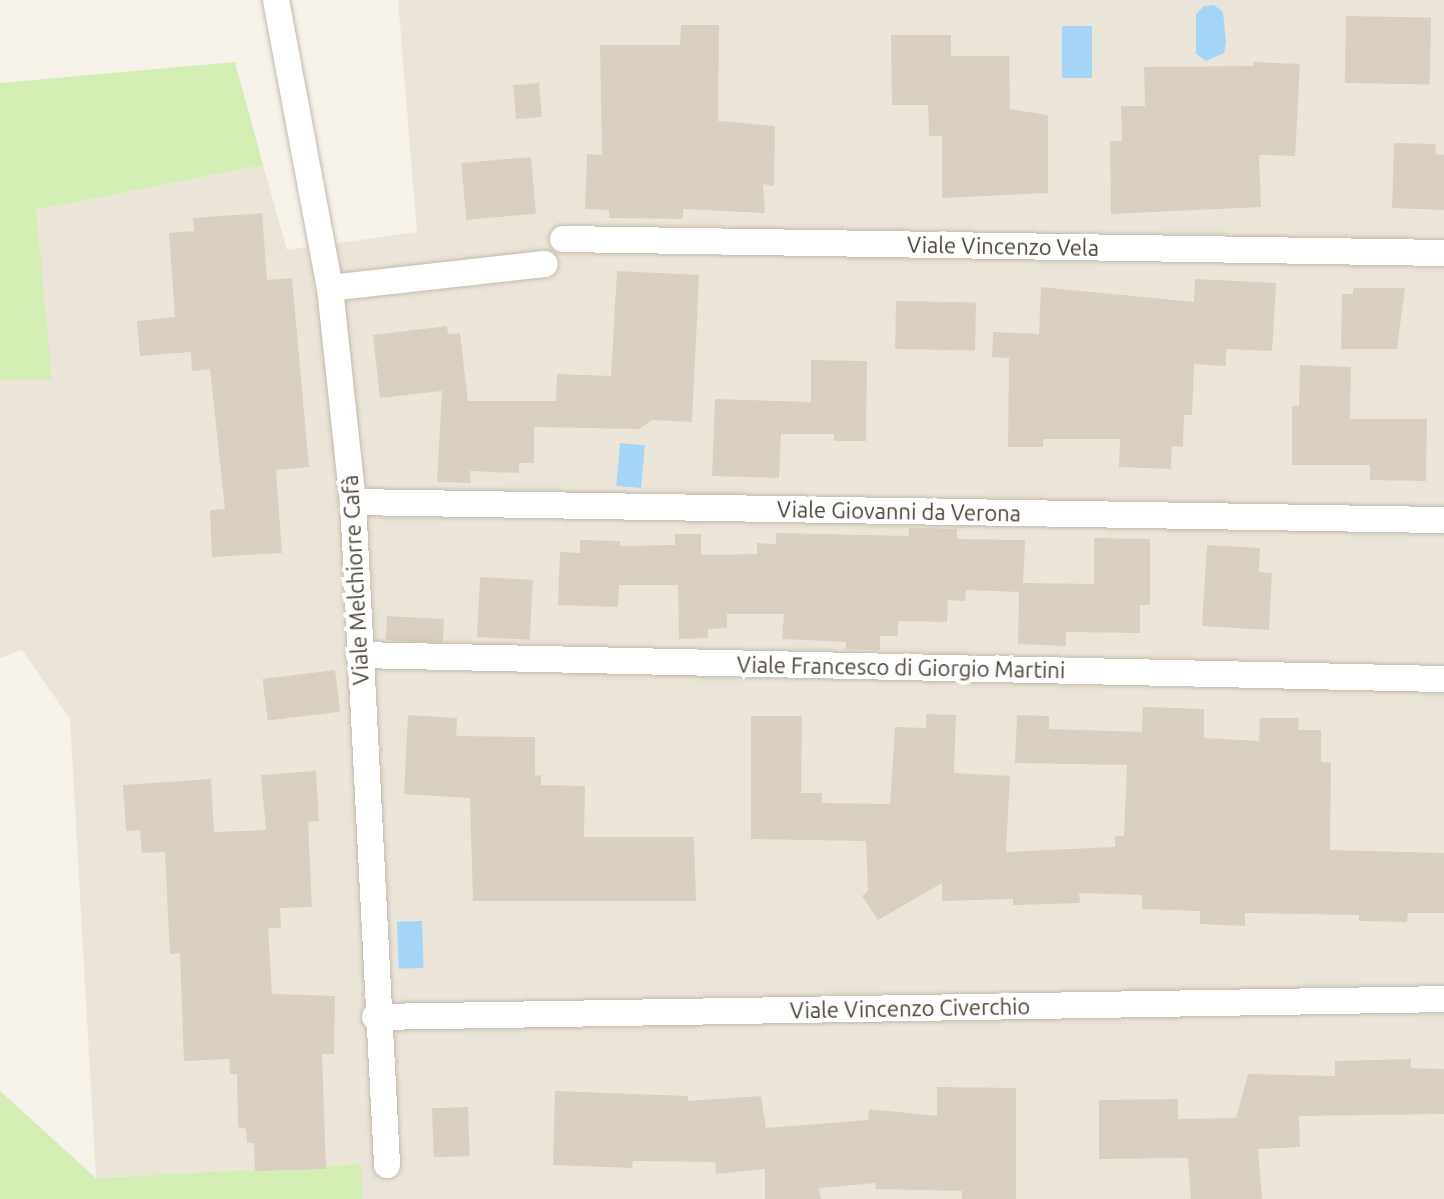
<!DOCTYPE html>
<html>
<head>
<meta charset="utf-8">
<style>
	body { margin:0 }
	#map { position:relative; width:1444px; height:1199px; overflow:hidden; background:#f7f3eb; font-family:Ubuntu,sans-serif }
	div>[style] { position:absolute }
	.residential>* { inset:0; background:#ebe5d9 }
	.green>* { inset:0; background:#d3edb2 }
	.water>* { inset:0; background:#a5d5f6; transform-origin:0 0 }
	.building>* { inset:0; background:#d9cfc0; transform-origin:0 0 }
	.roads { filter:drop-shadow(0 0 2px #c3bbad) drop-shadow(0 0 2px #c3bbad) }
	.street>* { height:26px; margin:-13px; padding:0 13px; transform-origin:13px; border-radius:13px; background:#fff }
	span { translate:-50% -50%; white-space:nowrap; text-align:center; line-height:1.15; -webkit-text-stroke:8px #fff; paint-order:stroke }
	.street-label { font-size:22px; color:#4c4438 }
</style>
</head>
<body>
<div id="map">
	<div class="residential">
		<i style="clip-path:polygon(398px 0,1444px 0,1444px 1199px,362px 1199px,361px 1164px,96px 1178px,70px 719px,22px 650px,0 658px,0 380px,52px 378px,35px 210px,263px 165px,287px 250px,417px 232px)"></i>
	</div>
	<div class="green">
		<i style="clip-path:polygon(235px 62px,263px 165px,36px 210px,52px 379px,0 380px,0 83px)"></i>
		<i style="clip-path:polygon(0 1091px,96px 1178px,361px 1164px,362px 1199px,0 1199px)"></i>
	</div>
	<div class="water">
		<i style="clip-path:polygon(1214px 5px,1223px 12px,1226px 43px,1224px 53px,1206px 61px,1196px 54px,1196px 14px,1204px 6px)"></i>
		<i style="left:1062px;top:26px;width:30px;height:52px"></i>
		<i style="left:620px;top:443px;width:25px;height:43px;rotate:5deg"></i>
		<i style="left:422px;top:921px;width:47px;height:25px;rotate:88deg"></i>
	</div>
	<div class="building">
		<i style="left:1346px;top:16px;width:85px;height:67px;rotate:1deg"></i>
		<i style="clip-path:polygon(681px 25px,719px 25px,718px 121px,775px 126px,774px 186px,763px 184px,765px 213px,683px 209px,683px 219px,609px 218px,609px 210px,585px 209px,587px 154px,602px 155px,600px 45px,680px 45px)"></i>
		<i style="clip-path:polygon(891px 35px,951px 35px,951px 56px,1009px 56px,1010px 109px,1048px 115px,1048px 193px,942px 198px,942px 136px,929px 136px,928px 105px,892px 105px)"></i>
		<i style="clip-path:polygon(1253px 62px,1300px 64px,1295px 156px,1259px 155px,1261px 207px,1111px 214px,1110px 141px,1122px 141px,1121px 106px,1145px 106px,1144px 67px,1253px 66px)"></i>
		<i style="left:539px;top:83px;width:34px;height:26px;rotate:85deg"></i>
		<i style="clip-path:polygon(1394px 143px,1436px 144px,1435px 154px,1444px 155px,1444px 210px,1392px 208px)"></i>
		<i style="left:531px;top:157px;width:57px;height:70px;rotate:85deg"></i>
		<i style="clip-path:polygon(262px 213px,267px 280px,292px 278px,309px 467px,276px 470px,282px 553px,212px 557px,210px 510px,225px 509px,210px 369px,192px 371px,191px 352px,140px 356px,137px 321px,175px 317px,169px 233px,194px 231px,193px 218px)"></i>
		<i style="clip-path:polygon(617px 271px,699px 275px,692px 422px,652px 420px,639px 429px,534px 427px,534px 463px,519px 463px,519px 473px,470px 471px,471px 483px,437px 482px,442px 391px,380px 398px,373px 335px,447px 326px,448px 334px,460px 333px,468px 401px,556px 401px,557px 374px,611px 376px)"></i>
		<i style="clip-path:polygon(1195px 279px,1276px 283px,1272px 351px,1226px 349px,1226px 366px,1194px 364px,1192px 415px,1184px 415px,1183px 447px,1172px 446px,1171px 469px,1119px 467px,1120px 439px,1043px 439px,1043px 447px,1008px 447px,1009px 358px,992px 357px,993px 332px,1039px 334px,1041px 287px,1194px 302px)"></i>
		<i style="clip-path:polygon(1353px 288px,1405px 288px,1397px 349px,1341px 349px,1342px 294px,1353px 294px)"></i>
		<i style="left:896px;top:301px;width:80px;height:48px;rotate:1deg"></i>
		<i style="clip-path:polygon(811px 360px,867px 361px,866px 441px,834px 441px,834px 434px,781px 434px,779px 478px,712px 476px,715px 399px,811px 402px)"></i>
		<i style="clip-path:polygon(1300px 365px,1351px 367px,1350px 419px,1427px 419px,1426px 481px,1370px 480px,1370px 465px,1292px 465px,1292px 406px,1299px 406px)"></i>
		<i style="clip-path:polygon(909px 528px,957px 529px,957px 539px,1025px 540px,1023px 583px,1094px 584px,1094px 538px,1150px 539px,1150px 605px,1140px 605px,1140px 633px,1066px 632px,1066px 646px,1018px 644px,1019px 592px,966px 590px,965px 601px,948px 600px,947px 622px,898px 621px,898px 636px,880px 636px,880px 650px,846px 649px,846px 642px,782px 639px,784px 614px,727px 614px,727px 628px,708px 629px,708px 638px,679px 639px,678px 585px,619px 585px,618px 607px,558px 605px,560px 552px,580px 553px,580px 540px,620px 541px,620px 546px,675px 545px,675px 534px,701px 534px,701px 555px,757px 554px,757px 543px,776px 544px,776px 533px,909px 536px)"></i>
		<i style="clip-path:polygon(1207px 545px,1260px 548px,1259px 572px,1272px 573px,1269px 630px,1202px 626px)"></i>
		<i style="left:480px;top:577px;width:53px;height:60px;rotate:3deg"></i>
		<i style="left:387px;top:616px;width:57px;height:24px;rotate:3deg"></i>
		<i style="left:335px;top:670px;width:42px;height:73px;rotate:83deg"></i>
		<i style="clip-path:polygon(1143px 707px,1204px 709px,1204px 738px,1259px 741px,1260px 718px,1299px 718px,1298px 730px,1321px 730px,1321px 762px,1331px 762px,1330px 850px,1444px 853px,1444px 913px,1408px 913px,1407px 922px,1359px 921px,1359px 915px,1245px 913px,1245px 926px,1200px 924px,1200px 911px,1142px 909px,1142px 895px,1079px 893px,1080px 903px,1013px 905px,1013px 899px,942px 901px,942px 883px,878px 920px,862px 896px,868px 891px,866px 841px,751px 839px,751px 716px,802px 716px,801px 793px,822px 793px,822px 803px,890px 804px,895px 727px,926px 728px,926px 714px,956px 715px,954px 773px,1010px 776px,1006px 852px,1115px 847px,1115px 836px,1124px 836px,1127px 765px,1015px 763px,1017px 715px,1049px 716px,1049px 729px,1142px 732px)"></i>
		<i style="clip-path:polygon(408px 715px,457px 718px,456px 736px,535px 737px,535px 776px,541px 775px,541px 785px,585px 786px,584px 837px,694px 837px,696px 901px,473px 901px,470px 798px,404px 794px)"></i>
		<i style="clip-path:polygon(316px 771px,319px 821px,308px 822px,312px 907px,280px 908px,281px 928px,268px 928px,272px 994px,335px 996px,334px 1054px,322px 1054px,326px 1169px,255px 1171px,254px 1143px,247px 1143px,246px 1129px,238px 1127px,237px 1074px,230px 1074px,229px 1059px,184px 1061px,180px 953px,170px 954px,165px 852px,142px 853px,140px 830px,126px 831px,123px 785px,211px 779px,214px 832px,266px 830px,261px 775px)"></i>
		<i style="clip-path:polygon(1411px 1059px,1411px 1068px,1444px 1069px,1444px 1114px,1299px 1116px,1300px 1147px,1258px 1149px,1262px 1199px,1191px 1199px,1188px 1158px,1099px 1159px,1099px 1100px,1178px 1099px,1178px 1119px,1236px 1118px,1248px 1074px,1335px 1076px,1335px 1061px)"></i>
		<i style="clip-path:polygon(937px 1087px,1016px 1088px,1016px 1199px,962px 1199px,962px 1191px,876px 1189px,875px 1183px,819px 1188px,821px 1199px,765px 1199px,765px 1169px,716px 1174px,715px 1162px,633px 1161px,632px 1168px,553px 1165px,555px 1091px,688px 1096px,688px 1101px,761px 1096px,766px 1128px,868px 1120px,869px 1109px,937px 1116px)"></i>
		<i style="left:468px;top:1107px;width:49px;height:36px;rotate:88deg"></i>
	</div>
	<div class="roads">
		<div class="street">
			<i style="left:276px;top:0;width:293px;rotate:79.4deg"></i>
			<i style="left:330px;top:288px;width:215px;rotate:83.9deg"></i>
			<i style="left:353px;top:502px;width:664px;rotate:87.06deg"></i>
			<i style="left:563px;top:239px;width:881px;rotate:0.91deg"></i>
			<i style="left:330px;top:288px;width:216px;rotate:-6.4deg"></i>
			<i style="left:353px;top:502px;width:1091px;rotate:0.95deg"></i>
			<i style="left:359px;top:655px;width:1085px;rotate:1.27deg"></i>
			<i style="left:375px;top:1017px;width:1069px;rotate:-0.96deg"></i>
		</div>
	</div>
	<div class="street-label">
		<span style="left:1003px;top:246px;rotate:1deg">Viale Vincenzo Vela</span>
		<span style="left:899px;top:511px;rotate:1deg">Viale Giovanni da Verona</span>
		<span style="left:355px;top:580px;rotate:-93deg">Viale Melchiorre Cafà</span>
		<span style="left:901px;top:667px;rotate:1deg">Viale Francesco di Giorgio Martini</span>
		<span style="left:910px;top:1008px;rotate:-1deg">Viale Vincenzo Civerchio</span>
	</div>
</div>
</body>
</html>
